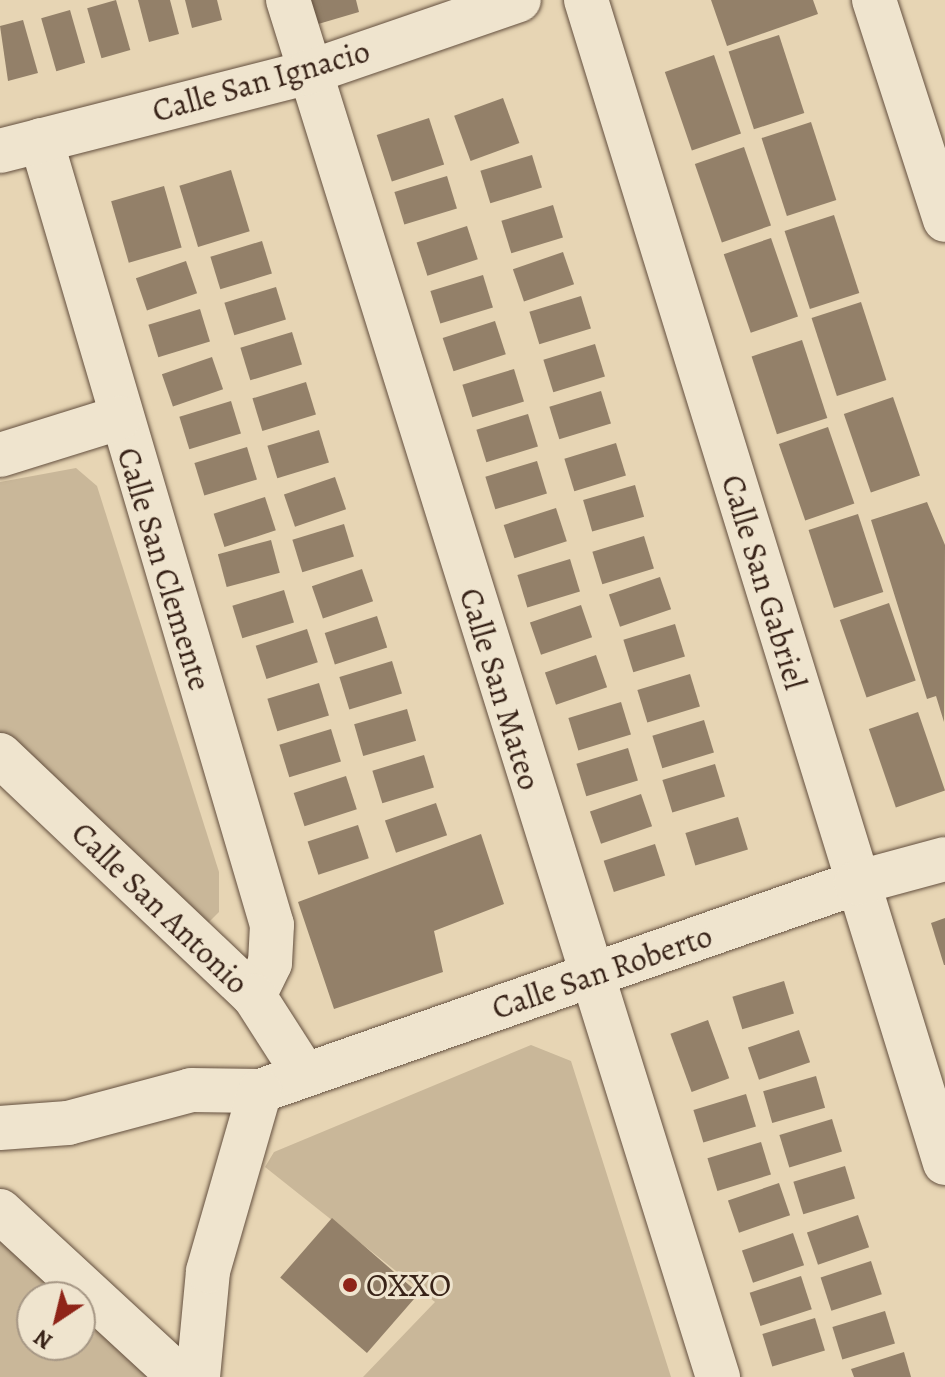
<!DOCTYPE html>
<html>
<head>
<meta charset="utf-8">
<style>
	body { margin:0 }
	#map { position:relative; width:945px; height:1377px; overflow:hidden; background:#e7d5b4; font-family:Alegreya,serif }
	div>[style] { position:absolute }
	.green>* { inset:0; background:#c9b799 }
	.building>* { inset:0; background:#938069; transform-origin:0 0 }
	.roads { filter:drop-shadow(0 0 2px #64503f) drop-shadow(0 0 2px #64503f) }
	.minor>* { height:44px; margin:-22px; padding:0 22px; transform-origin:22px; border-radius:22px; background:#efe4ce }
	.dots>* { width:22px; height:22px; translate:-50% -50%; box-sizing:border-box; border:4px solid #efe4ce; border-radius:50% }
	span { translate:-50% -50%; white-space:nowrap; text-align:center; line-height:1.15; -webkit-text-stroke:6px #efe4ce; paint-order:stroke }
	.street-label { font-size:32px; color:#382318 }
	.poi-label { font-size:32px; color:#382318 }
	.left { translate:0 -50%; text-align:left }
	.north { position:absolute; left:16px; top:1281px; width:80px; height:80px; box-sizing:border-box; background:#efe4ce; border:2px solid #a69785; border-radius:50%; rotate:215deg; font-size:22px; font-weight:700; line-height:32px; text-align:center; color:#382318 }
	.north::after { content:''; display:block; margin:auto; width:28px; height:36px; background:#8f2418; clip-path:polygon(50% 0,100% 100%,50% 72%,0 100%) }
</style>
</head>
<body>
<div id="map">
	<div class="green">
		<i style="clip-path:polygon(76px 468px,97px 486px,219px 872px,219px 912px,203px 928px,0 740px,0 482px)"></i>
		<i style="clip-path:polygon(531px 1045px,571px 1061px,671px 1377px,363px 1377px,435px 1302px,265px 1167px,274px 1152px)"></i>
		<i style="clip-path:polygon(evenodd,0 1211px,180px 1377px,0 1377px,0 1211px,32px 1297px,80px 1297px,80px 1345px,32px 1345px,32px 1297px)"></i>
	</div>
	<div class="building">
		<i style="left:116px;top:0;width:52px;height:30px;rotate:74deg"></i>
		<i style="clip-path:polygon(138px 0,170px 0,179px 34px,149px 42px)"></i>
		<i style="clip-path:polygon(185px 0,217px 0,222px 20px,192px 28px)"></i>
		<i style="clip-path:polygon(300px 0,356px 0,359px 12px,308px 27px)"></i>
		<i style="clip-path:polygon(711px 0,813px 0,818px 14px,727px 46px)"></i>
		<i style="left:70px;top:10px;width:55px;height:30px;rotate:74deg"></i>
		<i style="clip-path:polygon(23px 20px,38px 73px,8px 81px,0 26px)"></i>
		<i style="left:779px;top:35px;width:82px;height:53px;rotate:72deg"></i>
		<i style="left:714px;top:55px;width:83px;height:52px;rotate:71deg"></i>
		<i style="left:503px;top:98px;width:48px;height:52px;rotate:70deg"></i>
		<i style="left:429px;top:118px;width:49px;height:55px;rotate:72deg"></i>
		<i style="left:811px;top:122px;width:82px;height:52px;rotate:72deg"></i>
		<i style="left:744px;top:147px;width:83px;height:52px;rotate:71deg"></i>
		<i style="left:532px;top:155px;width:34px;height:54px;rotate:73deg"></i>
		<i style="left:231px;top:170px;width:64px;height:54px;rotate:73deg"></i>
		<i style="left:447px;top:176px;width:34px;height:55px;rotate:73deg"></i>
		<i style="left:164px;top:186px;width:64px;height:55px;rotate:74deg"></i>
		<i style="left:553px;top:205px;width:34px;height:54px;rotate:73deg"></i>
		<i style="left:834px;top:215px;width:82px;height:52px;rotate:72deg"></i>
		<i style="left:467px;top:226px;width:35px;height:53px;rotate:72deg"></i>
		<i style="left:771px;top:238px;width:83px;height:50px;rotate:71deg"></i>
		<i style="left:262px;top:241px;width:34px;height:54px;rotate:73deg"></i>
		<i style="left:563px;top:252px;width:34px;height:53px;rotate:71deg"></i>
		<i style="left:186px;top:261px;width:34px;height:53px;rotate:71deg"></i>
		<i style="left:483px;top:275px;width:34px;height:55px;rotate:73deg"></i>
		<i style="left:276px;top:287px;width:34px;height:54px;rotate:73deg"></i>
		<i style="left:581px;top:296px;width:34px;height:54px;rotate:73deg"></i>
		<i style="left:861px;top:302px;width:82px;height:52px;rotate:72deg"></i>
		<i style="left:200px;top:309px;width:34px;height:54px;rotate:73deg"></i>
		<i style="left:495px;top:321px;width:35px;height:55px;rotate:72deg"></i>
		<i style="left:292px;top:332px;width:34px;height:54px;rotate:73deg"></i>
		<i style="left:802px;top:340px;width:82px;height:53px;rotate:72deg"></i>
		<i style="left:595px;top:344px;width:34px;height:54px;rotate:73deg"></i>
		<i style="left:212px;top:357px;width:34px;height:53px;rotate:71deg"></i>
		<i style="left:514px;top:369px;width:34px;height:54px;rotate:73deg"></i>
		<i style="left:306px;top:382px;width:34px;height:56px;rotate:73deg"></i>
		<i style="left:601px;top:391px;width:34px;height:54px;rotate:73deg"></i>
		<i style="left:893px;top:397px;width:83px;height:52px;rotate:71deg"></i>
		<i style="left:231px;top:401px;width:34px;height:54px;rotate:73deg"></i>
		<i style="left:528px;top:414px;width:34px;height:54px;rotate:73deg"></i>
		<i style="left:828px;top:427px;width:81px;height:52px;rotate:71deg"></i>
		<i style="left:319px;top:430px;width:34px;height:54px;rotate:73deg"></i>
		<i style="left:616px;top:443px;width:34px;height:54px;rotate:73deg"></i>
		<i style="left:247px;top:447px;width:34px;height:55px;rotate:73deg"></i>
		<i style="left:537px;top:461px;width:34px;height:54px;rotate:73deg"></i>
		<i style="left:335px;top:477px;width:34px;height:54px;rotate:71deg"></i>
		<i style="left:635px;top:485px;width:33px;height:54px;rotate:74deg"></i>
		<i style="left:265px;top:497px;width:35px;height:54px;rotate:72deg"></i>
		<i style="clip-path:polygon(927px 502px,945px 545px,944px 722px,936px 696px,927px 699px,871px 520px)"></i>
		<i style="left:556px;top:508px;width:35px;height:55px;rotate:72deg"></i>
		<i style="left:858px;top:514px;width:82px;height:52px;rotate:72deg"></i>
		<i style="left:344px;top:524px;width:34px;height:54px;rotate:73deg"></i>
		<i style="left:644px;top:536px;width:34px;height:54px;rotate:73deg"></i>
		<i style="left:271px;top:540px;width:34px;height:55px;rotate:75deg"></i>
		<i style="left:570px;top:559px;width:34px;height:55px;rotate:73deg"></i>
		<i style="left:362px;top:569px;width:34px;height:53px;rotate:71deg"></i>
		<i style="left:660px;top:577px;width:34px;height:54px;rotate:71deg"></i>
		<i style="left:284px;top:590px;width:34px;height:54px;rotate:73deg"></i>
		<i style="left:889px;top:603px;width:82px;height:52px;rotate:71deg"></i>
		<i style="left:581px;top:605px;width:34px;height:54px;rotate:71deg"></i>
		<i style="left:377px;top:616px;width:33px;height:55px;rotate:72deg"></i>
		<i style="left:675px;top:624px;width:34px;height:54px;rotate:73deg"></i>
		<i style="left:307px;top:629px;width:35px;height:54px;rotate:72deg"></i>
		<i style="left:596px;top:655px;width:34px;height:54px;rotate:71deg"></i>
		<i style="left:392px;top:661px;width:34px;height:55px;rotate:73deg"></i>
		<i style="left:690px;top:674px;width:34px;height:55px;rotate:73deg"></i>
		<i style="left:319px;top:683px;width:34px;height:54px;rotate:73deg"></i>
		<i style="left:621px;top:702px;width:34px;height:55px;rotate:73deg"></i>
		<i style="left:407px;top:709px;width:33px;height:55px;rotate:74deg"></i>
		<i style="left:918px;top:712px;width:83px;height:52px;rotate:71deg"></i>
		<i style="left:704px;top:720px;width:34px;height:54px;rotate:73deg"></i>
		<i style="left:331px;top:729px;width:34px;height:54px;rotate:73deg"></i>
		<i style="left:628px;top:748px;width:34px;height:54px;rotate:73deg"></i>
		<i style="left:424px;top:755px;width:34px;height:54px;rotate:73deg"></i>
		<i style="left:715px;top:764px;width:34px;height:55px;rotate:73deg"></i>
		<i style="left:346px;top:776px;width:35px;height:55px;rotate:72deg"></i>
		<i style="left:641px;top:794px;width:34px;height:54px;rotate:71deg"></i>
		<i style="left:436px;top:803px;width:34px;height:54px;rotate:71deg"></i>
		<i style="left:738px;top:817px;width:34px;height:55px;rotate:73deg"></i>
		<i style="left:358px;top:825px;width:35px;height:53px;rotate:72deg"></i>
		<i style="clip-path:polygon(481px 834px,504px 904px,434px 931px,443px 972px,334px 1009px,298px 902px)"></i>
		<i style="left:655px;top:844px;width:33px;height:54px;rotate:72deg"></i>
		<i style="clip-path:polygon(945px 918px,945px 965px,944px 965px,931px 923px)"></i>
		<i style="left:784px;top:981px;width:34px;height:54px;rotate:73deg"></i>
		<i style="left:708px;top:1020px;width:62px;height:40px;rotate:70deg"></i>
		<i style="left:799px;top:1030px;width:34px;height:54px;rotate:71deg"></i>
		<i style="left:816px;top:1076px;width:33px;height:55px;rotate:74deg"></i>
		<i style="left:746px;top:1094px;width:34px;height:55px;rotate:73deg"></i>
		<i style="left:832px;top:1119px;width:34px;height:55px;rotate:73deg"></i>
		<i style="left:761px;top:1142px;width:34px;height:56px;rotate:73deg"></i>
		<i style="left:845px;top:1166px;width:34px;height:54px;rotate:73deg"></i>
		<i style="left:779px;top:1183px;width:34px;height:54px;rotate:71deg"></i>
		<i style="left:858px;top:1215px;width:34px;height:54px;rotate:71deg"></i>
		<i style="left:332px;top:1218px;width:115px;height:79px;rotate:41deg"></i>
		<i style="left:793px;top:1233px;width:34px;height:54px;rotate:71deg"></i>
		<i style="left:871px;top:1261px;width:35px;height:53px;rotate:72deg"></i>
		<i style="left:801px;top:1276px;width:35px;height:54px;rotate:72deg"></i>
		<i style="left:885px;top:1311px;width:34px;height:55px;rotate:73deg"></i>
		<i style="left:815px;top:1318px;width:34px;height:55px;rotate:73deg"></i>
		<i style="clip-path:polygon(904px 1352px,911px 1377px,854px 1377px,851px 1369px)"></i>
	</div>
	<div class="roads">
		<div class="minor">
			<i style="left:288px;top:0;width:1443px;rotate:72.66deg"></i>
			<i style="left:586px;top:0;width:1217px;rotate:72.85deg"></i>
			<i style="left:874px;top:0;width:231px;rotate:72.1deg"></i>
			<i style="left:41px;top:140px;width:818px;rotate:73.6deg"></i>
			<i style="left:272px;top:925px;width:38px;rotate:93deg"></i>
			<i style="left:270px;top:963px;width:37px;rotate:116deg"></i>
			<i style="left:0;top:151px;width:317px;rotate:-14.3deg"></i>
			<i style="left:307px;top:73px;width:224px;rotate:-19deg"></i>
			<i style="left:0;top:455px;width:125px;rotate:-17.3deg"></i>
			<i style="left:0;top:755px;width:350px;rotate:43.5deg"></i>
			<i style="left:254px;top:996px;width:93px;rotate:57.3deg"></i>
			<i style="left:0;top:1128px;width:68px;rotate:-4.2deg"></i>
			<i style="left:68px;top:1123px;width:127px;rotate:-15deg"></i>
			<i style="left:191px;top:1090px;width:69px;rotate:0.8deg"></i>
			<i style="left:260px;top:1091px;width:631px;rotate:-19.24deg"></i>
			<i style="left:856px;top:883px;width:92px;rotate:-15.1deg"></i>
			<i style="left:0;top:1211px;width:245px;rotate:42.7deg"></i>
			<i style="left:198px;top:1377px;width:106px;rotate:-84.6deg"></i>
			<i style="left:208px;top:1271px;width:187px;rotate:-73.9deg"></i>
		</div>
	</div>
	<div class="dots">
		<i style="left:350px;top:1285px;background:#8f2418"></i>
	</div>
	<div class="street-label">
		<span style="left:261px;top:81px;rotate:-16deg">Calle San Ignacio</span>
		<span style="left:164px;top:569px;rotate:73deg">Calle San Clemente</span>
		<span style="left:764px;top:582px;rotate:73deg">Calle San Gabriel</span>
		<span style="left:500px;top:689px;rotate:73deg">Calle San Mateo</span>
		<span style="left:160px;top:908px;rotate:44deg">Calle San Antonio</span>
		<span style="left:602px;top:972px;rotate:-19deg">Calle San Roberto</span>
	</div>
	<div class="poi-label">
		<span class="left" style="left:366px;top:1285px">OXXO</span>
	</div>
	<div class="north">N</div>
</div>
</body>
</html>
